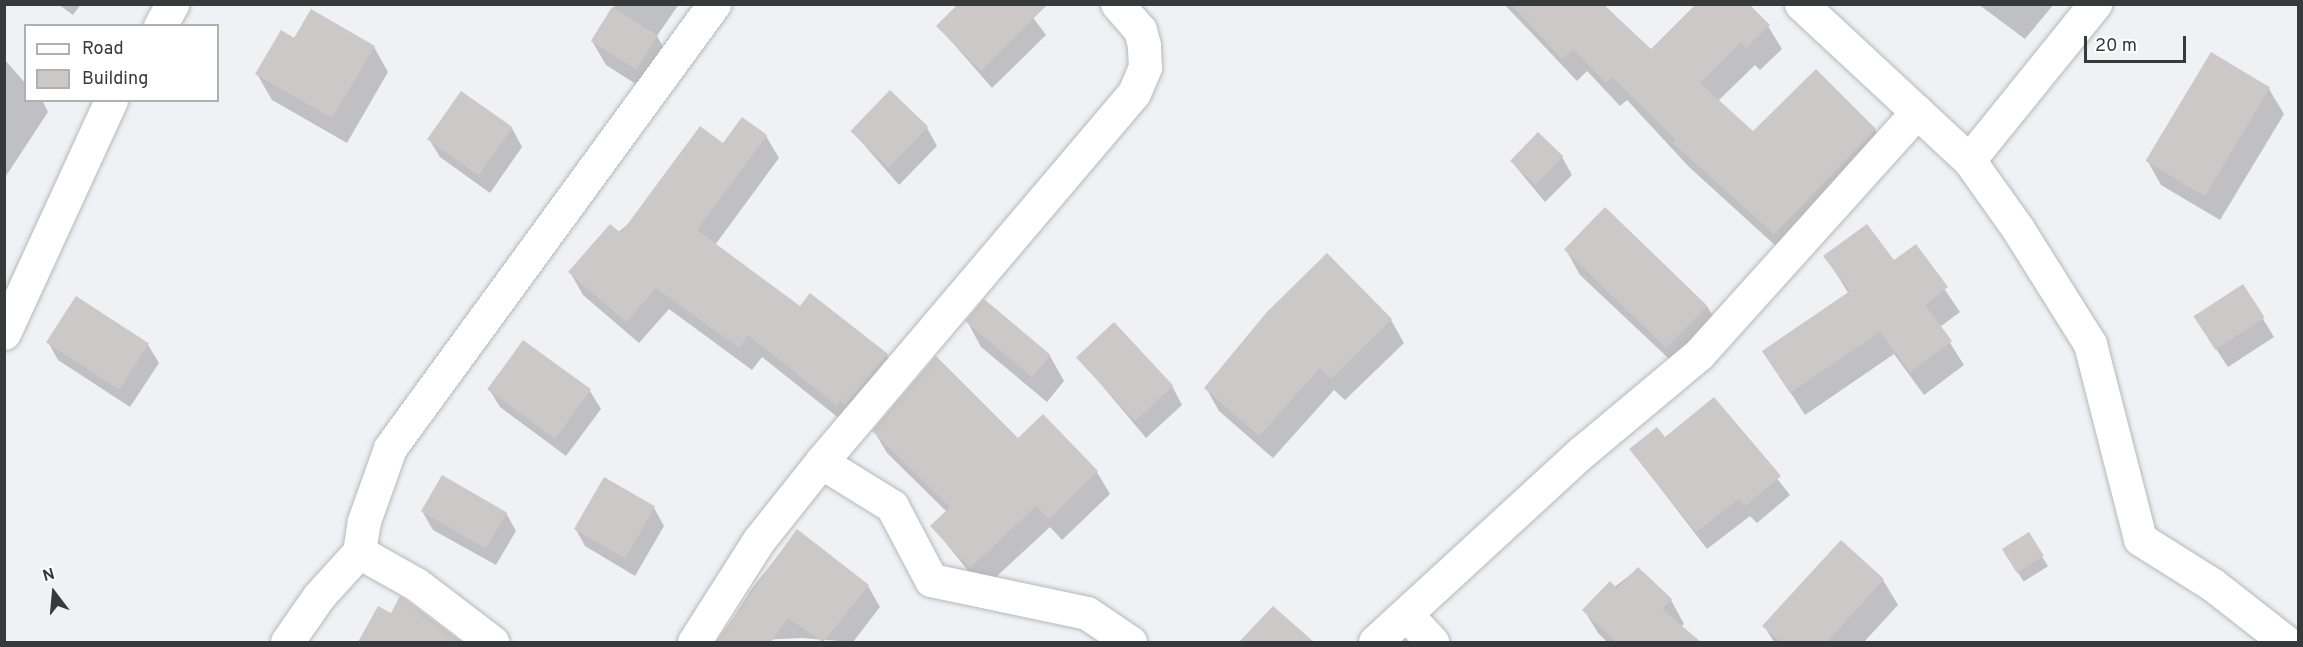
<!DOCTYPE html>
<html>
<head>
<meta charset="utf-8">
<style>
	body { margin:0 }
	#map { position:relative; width:2303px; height:647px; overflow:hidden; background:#f0f1f5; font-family:Overpass,sans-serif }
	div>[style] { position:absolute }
	.shadow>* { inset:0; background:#0003; transform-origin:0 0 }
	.building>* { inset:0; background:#cbc8c7; transform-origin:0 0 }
	.roads { filter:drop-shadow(0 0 2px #b7b8bb) drop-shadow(0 0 2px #b7b8bb) }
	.minor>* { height:33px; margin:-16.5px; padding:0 16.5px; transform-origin:16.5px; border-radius:16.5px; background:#fff }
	span { translate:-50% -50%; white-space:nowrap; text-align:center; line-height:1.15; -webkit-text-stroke:6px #fff; paint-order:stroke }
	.frame { position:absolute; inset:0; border:6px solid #38393a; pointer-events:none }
	.legend { position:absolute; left:24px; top:24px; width:195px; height:78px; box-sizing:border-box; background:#fff; border:2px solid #afb0b0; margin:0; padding:8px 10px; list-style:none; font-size:18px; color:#38393a }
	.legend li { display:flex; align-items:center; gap:12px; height:30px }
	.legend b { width:30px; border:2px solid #afb0b0 }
	.north { position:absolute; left:24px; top:563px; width:60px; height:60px; -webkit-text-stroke:4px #fff; paint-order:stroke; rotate:344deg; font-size:16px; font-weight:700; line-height:24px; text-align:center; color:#38393a }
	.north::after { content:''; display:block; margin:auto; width:21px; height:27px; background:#38393a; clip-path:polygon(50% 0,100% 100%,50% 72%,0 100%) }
	.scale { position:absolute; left:2084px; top:36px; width:102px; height:27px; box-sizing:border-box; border:3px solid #38393a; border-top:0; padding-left:8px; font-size:18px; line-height:21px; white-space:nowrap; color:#38393a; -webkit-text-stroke:4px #fff; paint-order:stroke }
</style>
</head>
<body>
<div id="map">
	<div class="shadow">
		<i style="clip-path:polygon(58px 4px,81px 4px,73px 15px)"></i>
		<i style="clip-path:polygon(616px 4px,679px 4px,657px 36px,671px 61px,650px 93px,606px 65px,592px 41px)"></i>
		<i style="clip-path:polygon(1023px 4px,1046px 35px,992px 88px,938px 26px)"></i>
		<i style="clip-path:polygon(1504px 4px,1603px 4px,1651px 51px,1768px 26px,1782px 49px,1760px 70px,1755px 65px,1718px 101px,1753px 133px,1829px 85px,1875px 130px,1889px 154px,1788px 257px,1689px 167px,1627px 100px,1620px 106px,1587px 71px,1577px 81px)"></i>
		<i style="clip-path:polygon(1978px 4px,2054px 4px,2025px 39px)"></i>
		<i style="clip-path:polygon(294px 40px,374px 47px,388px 72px,347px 143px,272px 100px,257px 74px)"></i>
		<i style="clip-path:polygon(4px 59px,26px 84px,26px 100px,42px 100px,48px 112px,4px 179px)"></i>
		<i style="clip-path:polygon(2269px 89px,2284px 114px,2220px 220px,2161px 185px,2147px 160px)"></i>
		<i style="clip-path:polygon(512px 128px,522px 147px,490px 193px,440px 157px,429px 139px)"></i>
		<i style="clip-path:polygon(927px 128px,937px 146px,899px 185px,852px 131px)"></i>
		<i style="clip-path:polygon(766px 136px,779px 158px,715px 245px,800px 308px,887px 355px,900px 377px,850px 427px,762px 357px,752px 370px,669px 309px,639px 343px,583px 295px,570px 272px,724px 145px)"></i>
		<i style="clip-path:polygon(1562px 157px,1572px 175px,1545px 202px,1511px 161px)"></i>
		<i style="clip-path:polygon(1915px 246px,1960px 312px,1940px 327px,1964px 365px,1924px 395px,1894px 354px,1805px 415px,1764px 352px,1849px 294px,1825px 256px,1894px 263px)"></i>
		<i style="clip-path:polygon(1566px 250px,1707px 306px,1722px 331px,1683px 372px,1580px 275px)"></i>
		<i style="clip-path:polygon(2243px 286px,2274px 337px,2228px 367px,2206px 334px)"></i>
		<i style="clip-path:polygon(1391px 320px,1404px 343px,1345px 400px,1334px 390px,1273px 458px,1219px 411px,1206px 388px)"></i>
		<i style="clip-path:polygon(967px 321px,1050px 356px,1064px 381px,1047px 402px,981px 347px)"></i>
		<i style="clip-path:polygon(48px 342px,148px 345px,159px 363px,130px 407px,58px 360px)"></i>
		<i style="clip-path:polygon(1078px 357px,1172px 386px,1182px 405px,1146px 438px)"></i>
		<i style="clip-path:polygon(489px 389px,590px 391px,601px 409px,566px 456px,500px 407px)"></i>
		<i style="clip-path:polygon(1714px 399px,1790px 495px,1757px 523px,1750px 516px,1707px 549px,1631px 450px,1665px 439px)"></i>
		<i style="clip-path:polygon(1042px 416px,1097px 472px,1110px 494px,1062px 540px,1050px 527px,983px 589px,932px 526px,947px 512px,887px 453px,874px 431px,1018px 440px)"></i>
		<i style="clip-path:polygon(654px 508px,664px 526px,635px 576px,585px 546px,575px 528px)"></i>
		<i style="clip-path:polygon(422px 511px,506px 513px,516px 531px,496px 565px,433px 530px)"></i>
		<i style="clip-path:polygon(797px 531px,868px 586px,880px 607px,853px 642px,801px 638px,725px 642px,721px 637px,751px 590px)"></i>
		<i style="left:2028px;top:534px;width:38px;height:29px;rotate:58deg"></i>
		<i style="clip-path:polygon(1841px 542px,1883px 580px,1898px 605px,1864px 642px,1774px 642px,1764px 626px)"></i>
		<i style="clip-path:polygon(1638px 569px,1671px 600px,1684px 624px,1681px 627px,1698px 642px,1607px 642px,1598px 633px,1584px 610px)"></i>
		<i style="clip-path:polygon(400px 599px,459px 642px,360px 642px,379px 608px,391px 615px)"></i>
		<i style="clip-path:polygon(1300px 633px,1306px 642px,1253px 642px,1249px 634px)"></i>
	</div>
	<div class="building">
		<i style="clip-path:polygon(958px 4px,1048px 4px,981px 71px,936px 26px)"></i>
		<i style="clip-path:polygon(1511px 4px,1603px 4px,1651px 49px,1696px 4px,1749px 4px,1770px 25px,1746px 48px,1741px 42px,1700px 83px,1753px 131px,1816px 69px,1876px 129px,1774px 234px,1673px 143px,1676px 140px,1612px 77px,1606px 83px,1573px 49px,1562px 59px)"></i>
		<i style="left:612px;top:7px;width:54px;height:40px;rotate:32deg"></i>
		<i style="clip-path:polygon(311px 9px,375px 46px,332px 118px,255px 74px,281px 30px,294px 38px)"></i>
		<i style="left:2211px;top:52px;width:69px;height:127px;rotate:31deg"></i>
		<i style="left:890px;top:90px;width:53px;height:57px;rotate:44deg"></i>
		<i style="left:461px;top:91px;width:63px;height:59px;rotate:35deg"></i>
		<i style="clip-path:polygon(742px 117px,767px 135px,697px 230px,800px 306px,810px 293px,888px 354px,845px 405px,840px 400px,836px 405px,748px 335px,739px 348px,656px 288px,626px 322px,568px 272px,610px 224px,621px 233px,700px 126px,723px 143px)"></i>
		<i style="left:1538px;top:132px;width:35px;height:40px;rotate:44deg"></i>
		<i style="left:1605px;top:207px;width:142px;height:59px;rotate:44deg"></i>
		<i style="clip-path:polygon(1867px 224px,1894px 260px,1916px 244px,1948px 287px,1925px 305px,1952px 341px,1910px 372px,1880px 332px,1790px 393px,1762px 351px,1850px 291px,1823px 256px)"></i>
		<i style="clip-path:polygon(1327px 253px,1392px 319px,1331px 379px,1320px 368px,1259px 436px,1204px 388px,1266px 313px)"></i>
		<i style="left:2243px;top:284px;width:40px;height:59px;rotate:57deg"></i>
		<i style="left:76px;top:296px;width:87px;height:55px;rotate:33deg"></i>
		<i style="left:984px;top:299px;width:87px;height:29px;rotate:40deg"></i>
		<i style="left:1114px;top:322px;width:87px;height:52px;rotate:47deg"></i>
		<i style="left:523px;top:340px;width:84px;height:61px;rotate:36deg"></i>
		<i style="clip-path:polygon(936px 356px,1018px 438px,1043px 414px,1098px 471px,1049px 519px,1036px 506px,970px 568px,930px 526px,950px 507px,872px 431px)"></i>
		<i style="clip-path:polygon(1714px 397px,1781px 476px,1745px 506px,1739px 499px,1696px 532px,1629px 449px,1657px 427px,1665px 437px)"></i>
		<i style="left:442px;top:475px;width:75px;height:42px;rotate:30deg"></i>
		<i style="left:604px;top:477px;width:59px;height:60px;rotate:30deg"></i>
		<i style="clip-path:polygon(797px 529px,869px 585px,823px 642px,788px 618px,771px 642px,716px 642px)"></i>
		<i style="left:2029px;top:532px;width:28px;height:32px;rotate:58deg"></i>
		<i style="clip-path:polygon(1841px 540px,1884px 579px,1827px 642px,1781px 642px,1762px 626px)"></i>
		<i style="clip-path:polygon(1638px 567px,1672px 599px,1662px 609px,1701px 642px,1616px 642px,1582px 610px,1610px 581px,1617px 588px)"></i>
		<i style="clip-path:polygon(400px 596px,406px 600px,462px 642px,358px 642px,378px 606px,391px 613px)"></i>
		<i style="clip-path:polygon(1273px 606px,1314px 642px,1239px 642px)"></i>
	</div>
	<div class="roads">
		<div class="minor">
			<i style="left:1801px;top:4px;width:229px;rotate:42.9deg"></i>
			<i style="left:1969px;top:160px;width:85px;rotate:54.6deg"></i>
			<i style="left:2018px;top:229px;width:136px;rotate:57.9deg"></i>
			<i style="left:2090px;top:344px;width:201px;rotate:75.6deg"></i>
			<i style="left:2140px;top:539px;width:86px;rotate:32.2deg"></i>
			<i style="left:2213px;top:585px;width:93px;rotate:38deg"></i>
			<i style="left:160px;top:26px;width:25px;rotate:-61deg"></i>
			<i style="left:1969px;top:160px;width:201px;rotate:-51.1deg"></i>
			<i style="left:4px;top:333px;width:256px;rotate:-65.3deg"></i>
			<i style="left:821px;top:462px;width:84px;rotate:31.8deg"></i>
			<i style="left:892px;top:506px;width:84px;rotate:62.2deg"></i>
			<i style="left:931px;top:580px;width:159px;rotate:11.9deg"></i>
			<i style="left:1087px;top:613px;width:52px;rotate:34deg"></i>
			<i style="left:359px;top:552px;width:65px;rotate:29.3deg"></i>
			<i style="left:416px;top:584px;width:96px;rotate:37.3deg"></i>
			<i style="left:1407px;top:615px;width:37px;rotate:47deg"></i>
			<i style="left:287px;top:642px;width:56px;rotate:-55.2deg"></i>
			<i style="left:319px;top:596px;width:59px;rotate:-47.7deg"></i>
			<i style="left:359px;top:552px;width:31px;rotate:-81deg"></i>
			<i style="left:364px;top:521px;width:77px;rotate:-70.4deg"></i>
			<i style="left:390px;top:448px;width:550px;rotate:-53.88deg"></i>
			<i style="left:694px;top:642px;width:121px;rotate:-57.5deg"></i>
			<i style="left:759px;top:540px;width:100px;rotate:-51.5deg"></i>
			<i style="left:821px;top:462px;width:484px;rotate:-49.7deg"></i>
			<i style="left:1134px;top:93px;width:28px;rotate:-67deg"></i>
			<i style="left:1145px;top:67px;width:22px;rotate:-93deg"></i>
			<i style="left:1144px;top:45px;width:16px;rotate:-105deg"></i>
			<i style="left:1140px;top:30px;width:35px;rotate:-131deg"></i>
			<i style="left:1375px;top:642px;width:282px;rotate:-42.6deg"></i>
			<i style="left:1583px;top:451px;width:151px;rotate:-39.9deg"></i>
			<i style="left:1699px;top:354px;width:326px;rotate:-48deg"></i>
		</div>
	</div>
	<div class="frame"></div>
	<ul class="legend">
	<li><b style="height:8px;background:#fff"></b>Road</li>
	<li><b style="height:16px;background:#cbc8c7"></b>Building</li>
	</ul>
	<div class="north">N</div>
	<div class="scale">20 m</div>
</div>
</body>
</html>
